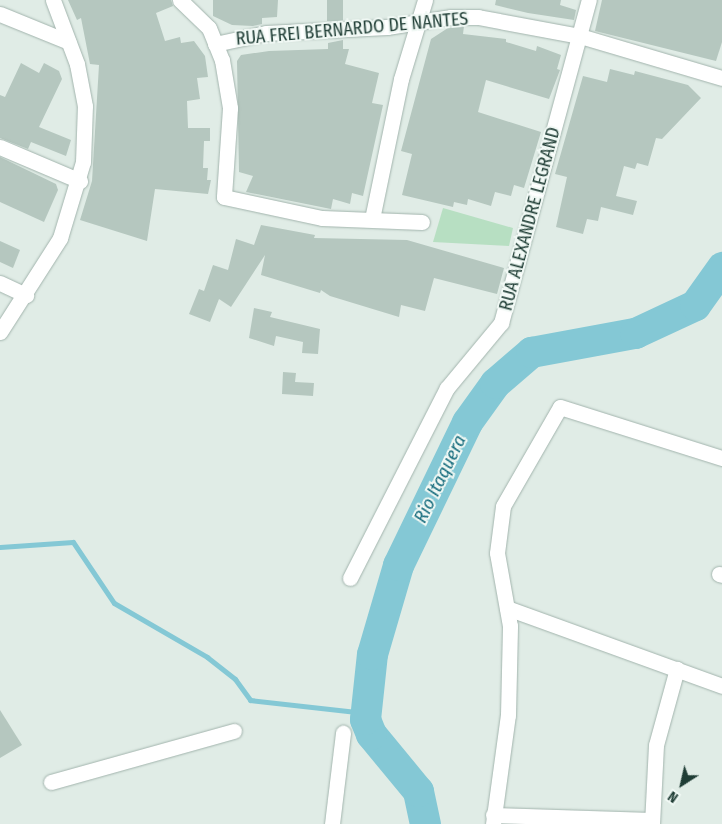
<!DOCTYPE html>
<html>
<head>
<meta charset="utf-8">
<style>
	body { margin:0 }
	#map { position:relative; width:722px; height:824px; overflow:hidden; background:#e0ece6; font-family:"Fira Sans Condensed",sans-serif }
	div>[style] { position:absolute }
	.green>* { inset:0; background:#b7dfc2 }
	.stream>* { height:5px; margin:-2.5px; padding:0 2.5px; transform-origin:2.5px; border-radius:2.5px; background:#84c8d5 }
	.river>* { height:31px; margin:-15.5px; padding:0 15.5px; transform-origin:15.5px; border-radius:15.5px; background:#84c8d5 }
	.building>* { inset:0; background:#b5c7bf; transform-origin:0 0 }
	.roads { filter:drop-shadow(0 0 1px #a2b4ad) drop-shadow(0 0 1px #a2b4ad) }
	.street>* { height:15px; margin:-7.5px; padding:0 7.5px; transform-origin:7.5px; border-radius:7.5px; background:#fff }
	span { translate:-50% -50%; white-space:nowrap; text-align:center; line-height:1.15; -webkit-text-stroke:4px #f0f8f4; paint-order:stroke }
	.street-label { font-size:18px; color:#1f3d35 }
	.water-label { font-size:19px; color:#166c7d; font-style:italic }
	.north { position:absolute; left:657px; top:759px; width:50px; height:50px; -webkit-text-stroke:4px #f0f8f4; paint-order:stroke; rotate:215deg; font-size:14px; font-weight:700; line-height:20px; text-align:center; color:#1f3d35 }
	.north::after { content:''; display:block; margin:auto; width:18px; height:22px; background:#1f3d35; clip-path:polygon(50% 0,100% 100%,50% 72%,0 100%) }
</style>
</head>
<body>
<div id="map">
	<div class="green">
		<i style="clip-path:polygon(443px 208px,513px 228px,509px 246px,433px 242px)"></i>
	</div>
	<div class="stream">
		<i style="left:0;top:547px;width:73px;rotate:-3.9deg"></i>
		<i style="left:73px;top:542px;width:73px;rotate:56.1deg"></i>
		<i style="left:114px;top:603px;width:108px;rotate:30.1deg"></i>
		<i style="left:207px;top:657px;width:36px;rotate:38deg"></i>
		<i style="left:235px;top:679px;width:26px;rotate:54deg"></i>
		<i style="left:250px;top:700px;width:116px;rotate:6.4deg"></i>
	</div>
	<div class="river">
		<i style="left:425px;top:824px;width:34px;rotate:-102deg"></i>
		<i style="left:418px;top:791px;width:74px;rotate:-129.5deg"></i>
		<i style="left:371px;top:734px;width:16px;rotate:-112deg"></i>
		<i style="left:365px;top:719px;width:65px;rotate:-83.9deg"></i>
		<i style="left:372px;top:654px;width:93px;rotate:-73.7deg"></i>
		<i style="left:398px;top:565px;width:159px;rotate:-64.2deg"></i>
		<i style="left:467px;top:422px;width:48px;rotate:-54.3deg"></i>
		<i style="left:495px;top:383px;width:48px;rotate:-40.7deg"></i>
		<i style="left:531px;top:352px;width:106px;rotate:-10.4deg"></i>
		<i style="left:635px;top:333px;width:66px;rotate:-25deg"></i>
		<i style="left:695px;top:305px;width:47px;rotate:-54.6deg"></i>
	</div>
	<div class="building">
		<i style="clip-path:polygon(68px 0,171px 0,173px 6px,156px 13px,165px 41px,180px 37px,181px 43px,194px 41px,205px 56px,208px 77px,197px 78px,200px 99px,187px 101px,188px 128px,210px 128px,210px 141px,204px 141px,203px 168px,208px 168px,207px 180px,211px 180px,208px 194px,155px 189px,147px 241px,80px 220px,92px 181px,99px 65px,90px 64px,81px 18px,77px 20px)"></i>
		<i style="clip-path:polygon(213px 0,278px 0,277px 17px,262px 18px,262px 24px,253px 26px,232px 25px,213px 16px)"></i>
		<i style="left:327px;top:0;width:16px;height:21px"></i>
		<i style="clip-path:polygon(496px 0,561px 0,560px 5px,576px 10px,574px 20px,528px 13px,495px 5px)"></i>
		<i style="clip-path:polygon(602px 0,722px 0,722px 42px,716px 61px,595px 31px)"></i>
		<i style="clip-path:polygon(451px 26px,464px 26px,463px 34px,506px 39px,506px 42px,536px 51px,537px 46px,561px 55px,557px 69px,560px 70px,549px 99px,486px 80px,478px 112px,541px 132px,524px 188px,514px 185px,511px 196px,495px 192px,491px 206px,468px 199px,467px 205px,454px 202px,453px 207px,402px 195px,412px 154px,401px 151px,431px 39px)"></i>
		<i style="clip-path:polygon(343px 40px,343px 49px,349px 49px,345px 64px,379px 73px,372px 103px,383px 105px,363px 196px,352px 193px,350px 204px,333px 199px,331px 209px,246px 192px,253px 176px,239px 172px,237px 61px,241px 55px,269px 51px,328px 49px,328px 43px)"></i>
		<i style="clip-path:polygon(21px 63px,39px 73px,44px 63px,59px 71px,62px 79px,39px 127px,71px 140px,66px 156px,31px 142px,28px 149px,0 138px,0 95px,5px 97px)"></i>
		<i style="clip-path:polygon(610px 69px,634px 75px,635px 71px,688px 85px,701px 98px,662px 139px,656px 138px,648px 166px,637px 163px,635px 169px,624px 166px,616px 196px,637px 201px,633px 215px,601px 207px,598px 221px,587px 219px,583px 234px,556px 227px,567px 177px,555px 174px,583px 76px,607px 82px)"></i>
		<i style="clip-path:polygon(0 157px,56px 184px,58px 190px,44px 222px,0 202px)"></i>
		<i style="clip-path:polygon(261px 225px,315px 235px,314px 238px,407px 240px,504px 268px,497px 294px,434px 278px,425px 311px,401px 305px,399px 317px,330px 296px,321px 290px,320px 293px,261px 275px,265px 255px,231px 307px,219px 299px,210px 322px,189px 314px,199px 289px,204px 291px,213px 265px,228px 270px,236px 239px,254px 245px)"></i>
		<i style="clip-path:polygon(0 241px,20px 250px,13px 268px,0 262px)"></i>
		<i style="clip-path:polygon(254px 308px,272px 312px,270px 317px,320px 329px,318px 354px,302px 353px,303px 342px,276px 336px,274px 346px,249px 338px)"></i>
		<i style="clip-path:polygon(283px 372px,296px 373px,295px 382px,314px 383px,313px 396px,282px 394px)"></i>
		<i style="clip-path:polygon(0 710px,22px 745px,0 758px)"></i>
	</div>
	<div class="roads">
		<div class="street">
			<i style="left:180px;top:0;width:40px;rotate:44deg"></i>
			<i style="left:209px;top:28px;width:35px;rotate:68deg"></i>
			<i style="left:222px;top:60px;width:49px;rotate:80.5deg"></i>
			<i style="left:230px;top:108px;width:89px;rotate:93.9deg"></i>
			<i style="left:224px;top:197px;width:100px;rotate:12.1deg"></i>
			<i style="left:322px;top:218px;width:100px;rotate:2.3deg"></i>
			<i style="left:0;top:14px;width:74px;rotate:22.1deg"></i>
			<i style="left:215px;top:44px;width:52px;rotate:-12.2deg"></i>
			<i style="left:266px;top:33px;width:121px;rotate:-2.8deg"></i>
			<i style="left:387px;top:27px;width:65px;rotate:-8.9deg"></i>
			<i style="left:451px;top:17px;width:27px"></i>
			<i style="left:478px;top:17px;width:104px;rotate:10.6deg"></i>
			<i style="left:580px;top:36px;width:148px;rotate:16.5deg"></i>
			<i style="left:0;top:147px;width:87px;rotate:23deg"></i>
			<i style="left:372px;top:219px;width:143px;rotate:-78.3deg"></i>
			<i style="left:401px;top:79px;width:83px;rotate:-73.1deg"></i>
			<i style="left:0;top:283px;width:29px;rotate:25deg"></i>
			<i style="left:0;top:332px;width:112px;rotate:-57.4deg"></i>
			<i style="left:60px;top:238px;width:79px;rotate:-73.2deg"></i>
			<i style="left:83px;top:162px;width:56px;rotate:-88deg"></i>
			<i style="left:85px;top:106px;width:43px;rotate:-100.8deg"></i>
			<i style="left:77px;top:64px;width:68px;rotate:-110.6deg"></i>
			<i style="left:719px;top:574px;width:3px;rotate:18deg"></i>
			<i style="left:350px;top:578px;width:213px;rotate:-63deg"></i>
			<i style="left:447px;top:388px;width:85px;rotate:-50.3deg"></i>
			<i style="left:501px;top:323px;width:335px;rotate:-74.8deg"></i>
			<i style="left:507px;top:608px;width:229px;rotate:19.9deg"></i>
			<i style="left:51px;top:782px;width:190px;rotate:-15.6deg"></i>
			<i style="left:493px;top:815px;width:159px;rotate:1.8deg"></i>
			<i style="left:332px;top:824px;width:92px;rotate:-83.1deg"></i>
			<i style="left:493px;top:824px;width:110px;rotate:-82.2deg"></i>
			<i style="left:508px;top:715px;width:89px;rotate:-88.7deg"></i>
			<i style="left:510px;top:626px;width:74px;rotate:-100.1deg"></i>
			<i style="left:497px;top:553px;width:47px;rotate:-82.7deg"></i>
			<i style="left:503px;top:506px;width:114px;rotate:-60.1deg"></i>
			<i style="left:560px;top:407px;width:170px;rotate:17.5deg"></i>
			<i style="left:652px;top:824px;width:79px;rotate:-87.1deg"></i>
			<i style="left:656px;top:745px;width:79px;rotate:-74.6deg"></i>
		</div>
	</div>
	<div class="street-label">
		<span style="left:352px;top:29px;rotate:-5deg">RUA FREI BERNARDO DE NANTES</span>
		<span style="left:530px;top:219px;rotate:-75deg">RUA ALEXANDRE LEGRAND</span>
	</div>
	<div class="water-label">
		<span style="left:440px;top:479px;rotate:-64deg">Rio Itaquera</span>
	</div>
	<div class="north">N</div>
</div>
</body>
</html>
